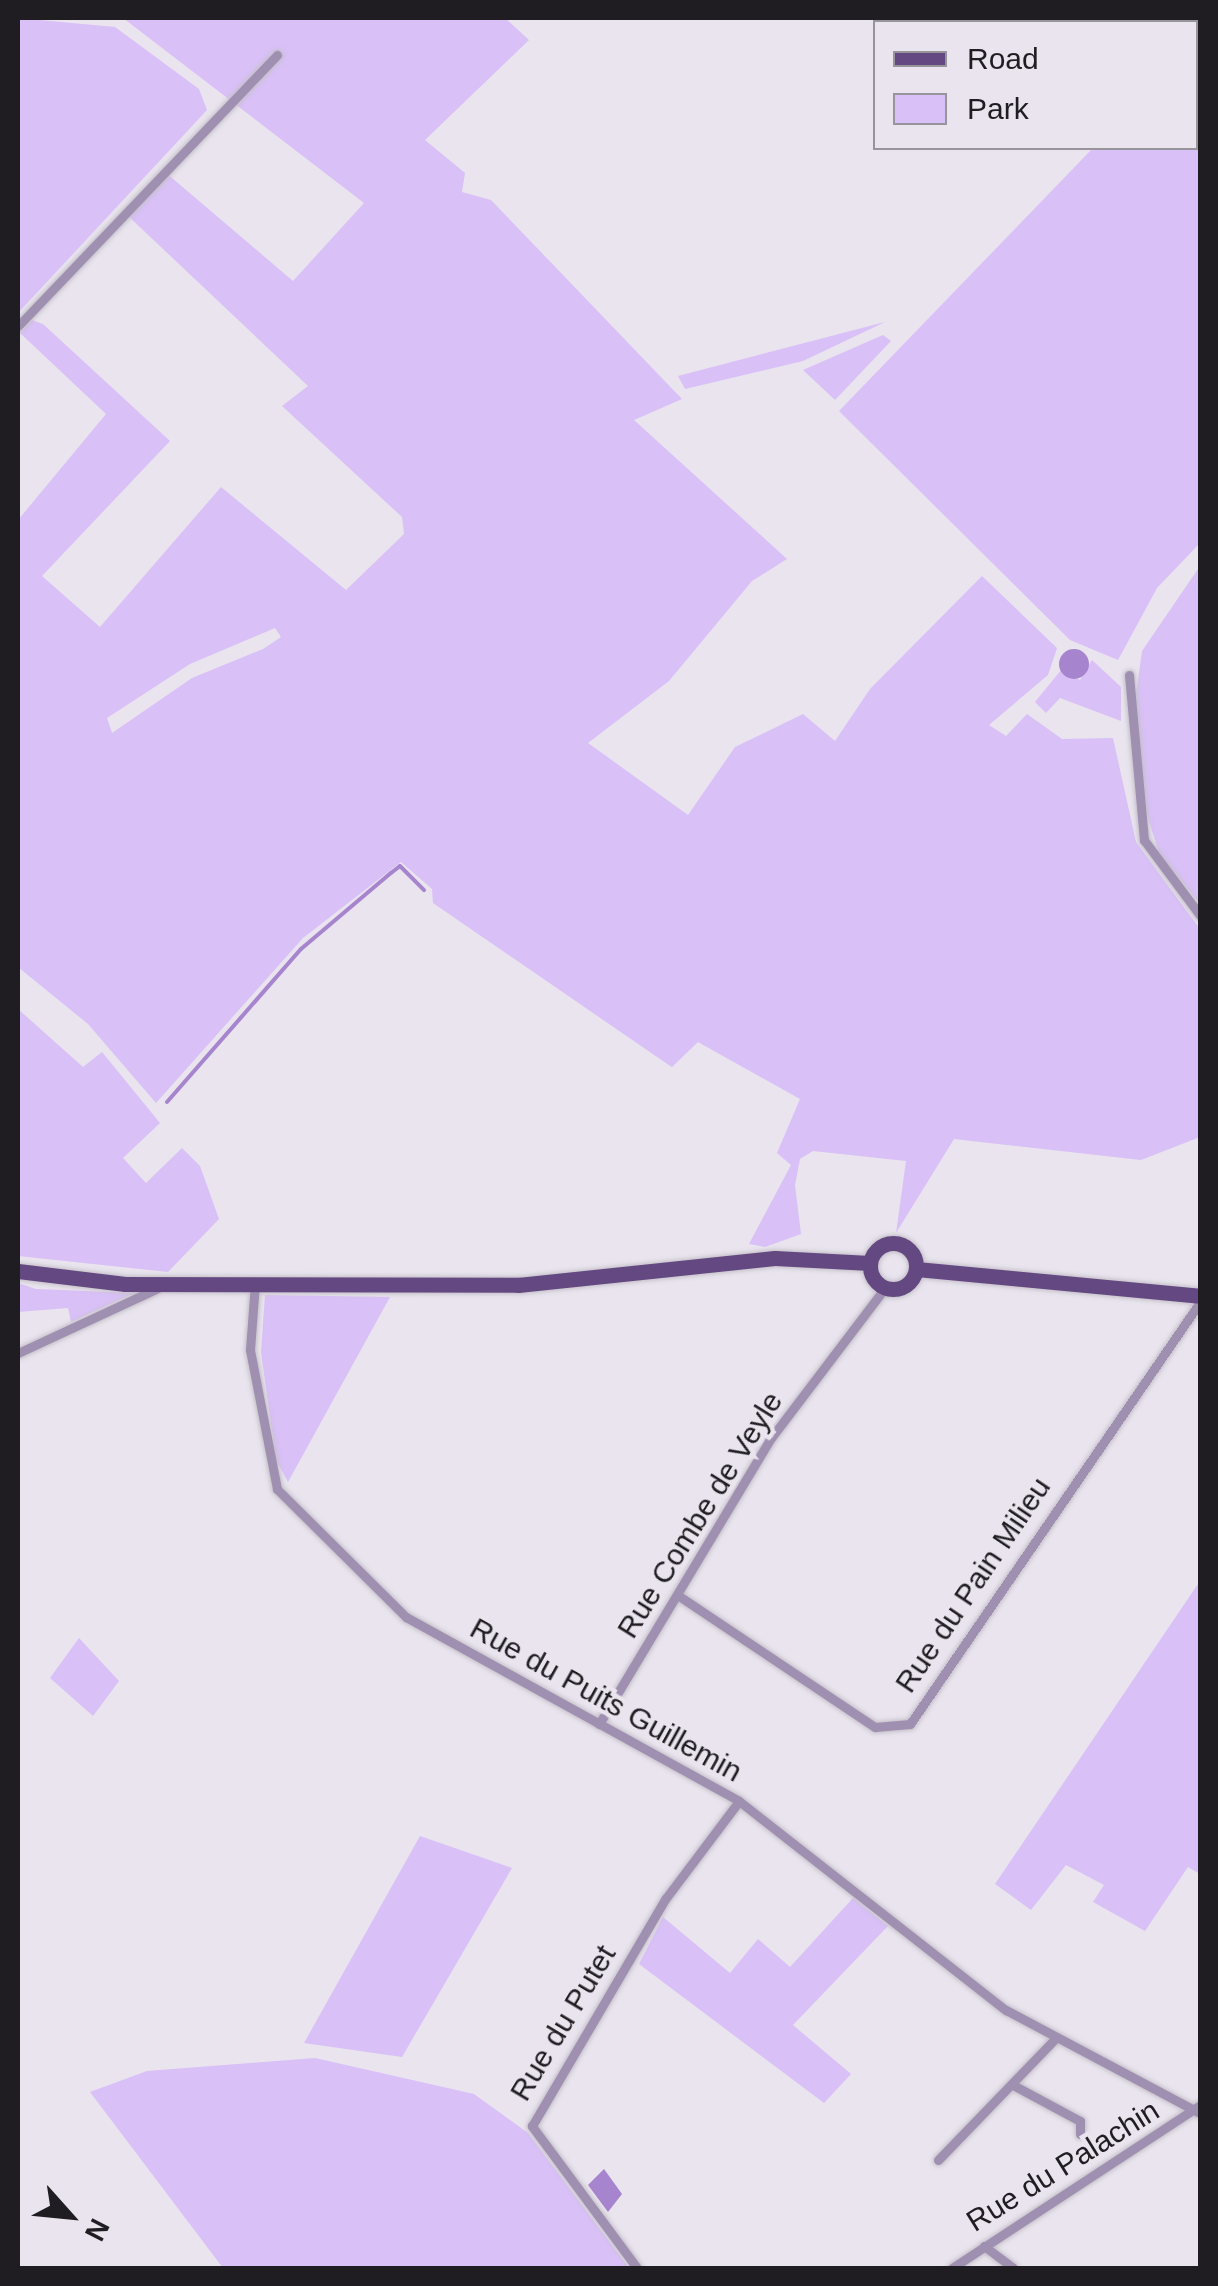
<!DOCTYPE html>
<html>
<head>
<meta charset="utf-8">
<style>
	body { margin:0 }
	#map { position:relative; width:1218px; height:2286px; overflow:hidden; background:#e9e4ee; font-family:Arial,sans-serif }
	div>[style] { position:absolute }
	.green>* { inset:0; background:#d9c0f7 }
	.water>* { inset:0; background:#a684ce }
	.round { border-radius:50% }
	.stream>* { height:4px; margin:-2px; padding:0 2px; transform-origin:2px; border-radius:2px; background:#a684ce }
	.roads { filter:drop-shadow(0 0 2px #c5c0c9) drop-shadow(0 0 2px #c5c0c9) }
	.street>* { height:9px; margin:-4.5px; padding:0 4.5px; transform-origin:4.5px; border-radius:4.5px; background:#9f90b1 }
	.primary>* { height:15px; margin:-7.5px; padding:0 7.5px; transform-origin:7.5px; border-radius:7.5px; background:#644882 }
	.primary>.ring { margin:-7.5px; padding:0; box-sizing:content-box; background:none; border:15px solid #644882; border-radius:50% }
	span { translate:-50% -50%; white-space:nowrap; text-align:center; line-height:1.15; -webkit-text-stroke:9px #e9e4ee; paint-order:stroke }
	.street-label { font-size:30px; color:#1f1d21 }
	.frame { position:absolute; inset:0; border:20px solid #1f1d21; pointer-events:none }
	.legend { position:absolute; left:873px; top:20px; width:325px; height:130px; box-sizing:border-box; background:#e9e4ee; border:2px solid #98949c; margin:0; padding:12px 18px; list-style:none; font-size:30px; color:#1f1d21 }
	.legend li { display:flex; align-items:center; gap:20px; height:50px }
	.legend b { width:50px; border:2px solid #98949c }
	.north { position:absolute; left:20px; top:2166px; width:100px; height:100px; -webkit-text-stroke:8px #e9e4ee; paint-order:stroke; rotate:117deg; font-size:28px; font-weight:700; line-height:40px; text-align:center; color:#1f1d21 }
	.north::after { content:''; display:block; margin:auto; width:35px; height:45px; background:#1f1d21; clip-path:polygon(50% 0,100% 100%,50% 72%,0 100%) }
</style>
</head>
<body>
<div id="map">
	<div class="green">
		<i style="clip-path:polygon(18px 18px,115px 27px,199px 89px,207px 110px,18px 313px)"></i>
		<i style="clip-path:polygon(evenodd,123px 18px,505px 18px,529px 40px,425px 140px,465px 173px,462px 192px,491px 200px,682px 399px,634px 420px,787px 559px,752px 581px,669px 681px,588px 743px,688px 815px,735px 747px,803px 714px,835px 741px,870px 689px,982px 576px,1057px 648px,1048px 675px,989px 725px,1006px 736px,1027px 714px,1062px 739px,1113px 738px,1136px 842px,1200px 929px,1200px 1137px,1141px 1160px,954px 1139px,896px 1233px,906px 1161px,813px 1151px,800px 1159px,795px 1185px,801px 1234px,765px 1247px,749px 1244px,791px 1165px,777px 1153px,800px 1099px,698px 1042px,672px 1067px,660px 1059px,433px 903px,432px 889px,401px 862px,303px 938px,156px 1103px,88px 1024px,18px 967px,18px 520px,106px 414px,20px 333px,32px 320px,43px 324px,170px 441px,42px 576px,100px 627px,221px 487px,346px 590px,404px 534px,402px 517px,282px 406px,308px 386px,126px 214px,165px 172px,293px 281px,364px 203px,123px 18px,275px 628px,281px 637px,263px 649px,192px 678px,112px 733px,107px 718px,190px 664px,275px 628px)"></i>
		<i style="clip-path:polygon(1200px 29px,1200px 543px,1157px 588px,1118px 660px,1070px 640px,839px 411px,1093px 148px,1196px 148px)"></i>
		<i style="clip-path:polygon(885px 322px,803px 361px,685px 389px,678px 376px)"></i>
		<i style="clip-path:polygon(883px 335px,891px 341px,835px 400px,803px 370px)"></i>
		<i style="clip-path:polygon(1200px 566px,1200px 904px,1159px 853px,1142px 799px,1135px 702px,1142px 651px)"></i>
		<i style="clip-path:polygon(1092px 660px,1121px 687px,1121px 721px,1060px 698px,1046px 713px,1035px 702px,1062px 669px,1080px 680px)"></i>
		<i style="clip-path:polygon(18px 1009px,83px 1067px,102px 1052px,160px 1123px,123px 1158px,146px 1183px,182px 1148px,200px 1166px,219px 1219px,168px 1272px,18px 1256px)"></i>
		<i style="clip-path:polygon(18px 1283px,36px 1289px,134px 1293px,71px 1322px,68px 1308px,18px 1312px)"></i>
		<i style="clip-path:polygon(265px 1295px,390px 1297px,288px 1482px,276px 1460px,261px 1352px)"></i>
		<i style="clip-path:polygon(1200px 1581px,1200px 1874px,1188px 1867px,1145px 1931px,1093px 1902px,1104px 1885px,1066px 1865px,1031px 1910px,995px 1884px)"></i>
		<i style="clip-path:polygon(79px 1638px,119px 1681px,93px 1716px,50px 1678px)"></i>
		<i style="clip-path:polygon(420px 1836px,512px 1868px,402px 2057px,304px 2043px)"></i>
		<i style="clip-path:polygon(853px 1898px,888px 1926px,793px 2025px,851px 2074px,824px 2103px,639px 1964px,663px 1917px,730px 1973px,758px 1939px,790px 1967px)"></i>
		<i style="clip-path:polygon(315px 2058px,474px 2094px,528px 2133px,629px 2268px,223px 2268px,90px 2092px,147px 2071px)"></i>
	</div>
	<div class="water">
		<i class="round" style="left:1059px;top:649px;width:30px;height:30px"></i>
		<i style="clip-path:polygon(604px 2169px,622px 2194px,608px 2212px,588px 2185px)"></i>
	</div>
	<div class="stream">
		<i style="left:167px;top:1102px;width:203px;rotate:-48.8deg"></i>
		<i style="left:301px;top:949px;width:118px;rotate:-40.2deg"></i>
		<i style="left:391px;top:873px;width:11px;rotate:-38deg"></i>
		<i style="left:400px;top:866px;width:34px;rotate:45deg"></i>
	</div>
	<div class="roads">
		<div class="street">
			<i style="left:18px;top:326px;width:375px;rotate:-46.3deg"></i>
			<i style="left:1129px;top:675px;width:166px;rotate:84.8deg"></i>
			<i style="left:1144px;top:840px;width:94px;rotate:53.3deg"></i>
			<i style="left:255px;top:1283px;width:67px;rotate:94.3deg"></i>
			<i style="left:250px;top:1350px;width:142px;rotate:79deg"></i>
			<i style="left:277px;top:1489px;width:182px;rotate:44.8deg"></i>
			<i style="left:406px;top:1617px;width:380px;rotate:28.9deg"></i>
			<i style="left:739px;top:1801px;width:339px;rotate:38.1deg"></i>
			<i style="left:1006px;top:2010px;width:220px;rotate:28deg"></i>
			<i style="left:18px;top:1353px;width:154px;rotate:-24.9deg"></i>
			<i style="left:679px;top:1596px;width:236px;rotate:33.8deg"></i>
			<i style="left:875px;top:1727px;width:35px;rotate:-5deg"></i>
			<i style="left:910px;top:1724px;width:512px;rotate:-55.5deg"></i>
			<i style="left:599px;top:1724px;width:334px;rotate:-59deg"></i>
			<i style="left:771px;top:1438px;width:188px;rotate:-52.8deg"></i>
			<i style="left:1013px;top:2085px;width:76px;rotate:28.2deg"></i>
			<i style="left:1080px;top:2121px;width:13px;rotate:90deg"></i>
			<i style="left:938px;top:2160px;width:168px;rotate:-46deg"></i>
			<i style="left:984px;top:2246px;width:36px;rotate:37deg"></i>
			<i style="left:637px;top:2268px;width:177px;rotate:-126.5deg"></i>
			<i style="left:532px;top:2126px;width:264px;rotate:-59.6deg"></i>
			<i style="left:666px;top:1898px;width:121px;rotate:-53deg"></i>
			<i style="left:952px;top:2268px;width:297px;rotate:-33.3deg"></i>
		</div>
		<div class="primary">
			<i class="ring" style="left:870px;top:1243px;width:31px;height:31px"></i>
			<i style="left:916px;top:1269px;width:285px;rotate:5.4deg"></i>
			<i style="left:18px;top:1271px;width:108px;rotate:6.9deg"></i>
			<i style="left:125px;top:1284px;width:393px;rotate:0.1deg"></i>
			<i style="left:518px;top:1285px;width:258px;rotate:-6deg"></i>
			<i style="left:775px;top:1258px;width:95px;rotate:3deg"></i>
		</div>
	</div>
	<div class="street-label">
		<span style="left:700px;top:1515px;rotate:-58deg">Rue Combe de Veyle</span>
		<span style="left:973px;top:1585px;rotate:-56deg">Rue du Pain Milieu</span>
		<span style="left:606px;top:1700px;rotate:29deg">Rue du Puits Guillemin</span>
		<span style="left:563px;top:2023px;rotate:-59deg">Rue du Putet</span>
		<span style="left:1063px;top:2166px;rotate:-32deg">Rue du Palachin</span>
	</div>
	<div class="frame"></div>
	<ul class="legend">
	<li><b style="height:12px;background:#644882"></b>Road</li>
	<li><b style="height:28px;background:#d9c0f7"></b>Park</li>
	</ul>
	<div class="north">N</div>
</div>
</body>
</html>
